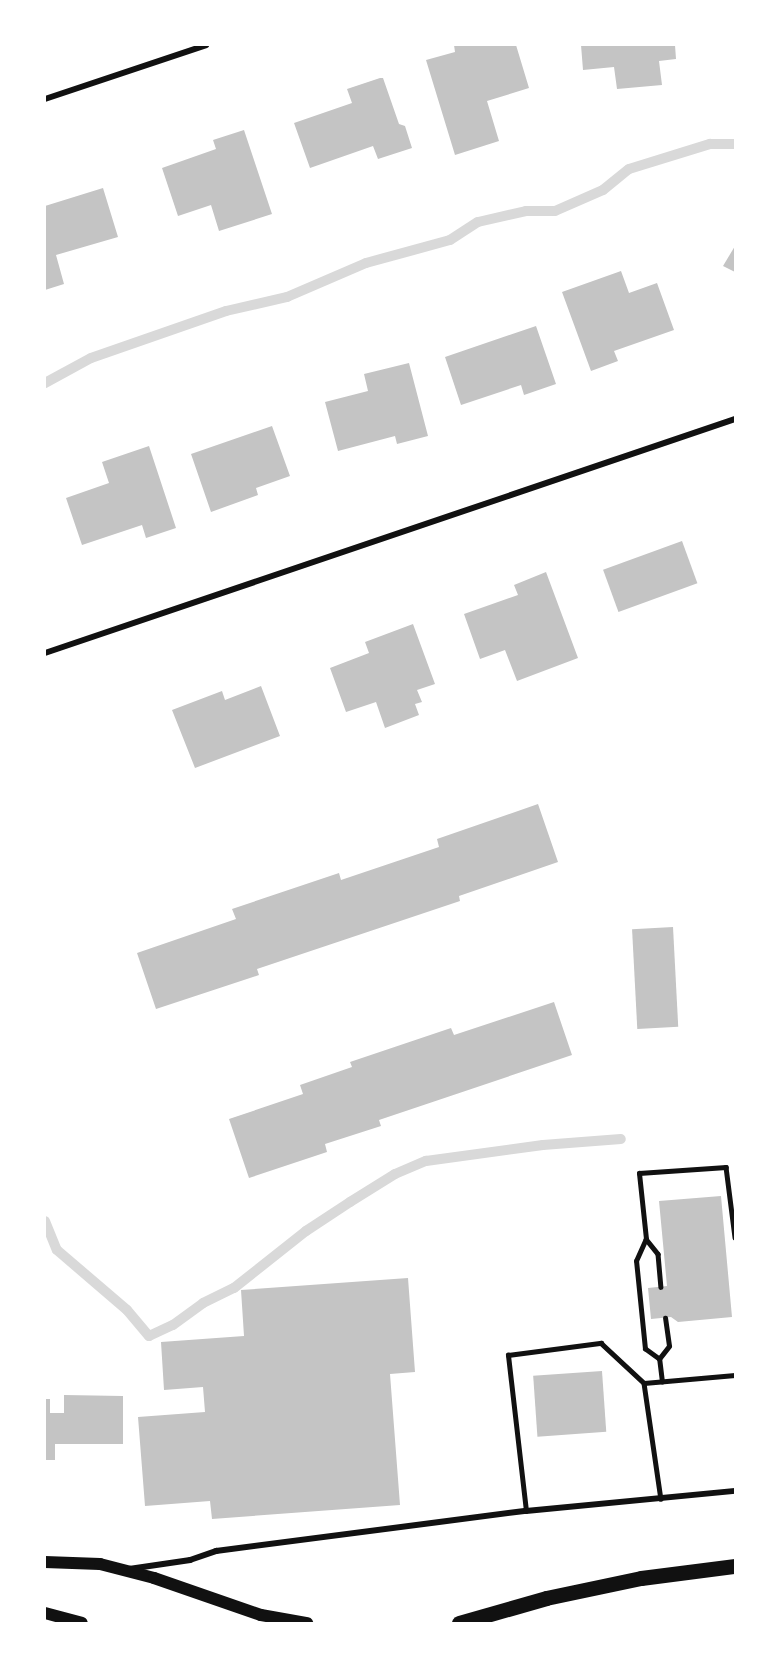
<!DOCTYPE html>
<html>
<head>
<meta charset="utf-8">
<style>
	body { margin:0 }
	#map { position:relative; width:780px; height:1668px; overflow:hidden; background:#fff; font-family:Karla,sans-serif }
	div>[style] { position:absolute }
	.stream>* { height:10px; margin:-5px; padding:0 5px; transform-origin:5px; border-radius:5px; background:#d9d9d9 }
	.building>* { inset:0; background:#c4c4c4; transform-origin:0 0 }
	.service>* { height:4.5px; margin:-2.25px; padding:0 2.25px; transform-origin:2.25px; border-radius:2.25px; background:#111 }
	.minor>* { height:6px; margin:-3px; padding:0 3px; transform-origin:3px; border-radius:3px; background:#111 }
	.secondary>* { height:12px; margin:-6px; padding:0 6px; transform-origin:6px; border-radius:6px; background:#111 }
	.primary>* { height:15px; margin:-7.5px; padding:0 7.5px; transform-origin:7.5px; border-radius:7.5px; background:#111 }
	span { translate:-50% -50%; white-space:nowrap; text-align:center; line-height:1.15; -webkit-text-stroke:4.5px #fff; paint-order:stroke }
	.frame { position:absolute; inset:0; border:46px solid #fff; pointer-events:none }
</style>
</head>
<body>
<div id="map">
	<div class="stream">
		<i style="left:45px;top:383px;width:52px;rotate:-28.5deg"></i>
		<i style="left:91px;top:358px;width:143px;rotate:-19.2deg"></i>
		<i style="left:226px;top:311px;width:63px;rotate:-12.9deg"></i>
		<i style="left:287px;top:297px;width:86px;rotate:-23.3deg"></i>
		<i style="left:366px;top:263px;width:87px;rotate:-15.3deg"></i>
		<i style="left:450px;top:240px;width:33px;rotate:-33deg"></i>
		<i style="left:478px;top:222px;width:49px;rotate:-12.9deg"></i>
		<i style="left:526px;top:211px;width:29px"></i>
		<i style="left:555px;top:211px;width:52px;rotate:-23.6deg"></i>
		<i style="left:603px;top:190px;width:33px;rotate:-39deg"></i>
		<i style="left:629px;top:169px;width:85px;rotate:-17.2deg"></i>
		<i style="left:710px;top:144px;width:25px"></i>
		<i style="left:45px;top:1221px;width:31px;rotate:68deg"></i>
		<i style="left:57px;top:1250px;width:92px;rotate:40.6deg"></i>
		<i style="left:127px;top:1310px;width:34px;rotate:50deg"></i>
		<i style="left:149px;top:1336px;width:26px;rotate:-25deg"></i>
		<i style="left:173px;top:1325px;width:37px;rotate:-36deg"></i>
		<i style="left:203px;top:1303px;width:34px;rotate:-26deg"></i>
		<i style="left:234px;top:1288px;width:92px;rotate:-38.4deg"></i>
		<i style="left:306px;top:1231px;width:53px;rotate:-33.4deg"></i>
		<i style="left:350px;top:1202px;width:53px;rotate:-31.9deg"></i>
		<i style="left:395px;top:1174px;width:34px;rotate:-23deg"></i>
		<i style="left:426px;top:1161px;width:118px;rotate:-7.8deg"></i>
		<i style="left:543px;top:1145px;width:78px;rotate:-4.4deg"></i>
	</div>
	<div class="building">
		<i style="clip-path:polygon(516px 45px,529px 88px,487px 101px,499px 141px,455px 155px,426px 60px,455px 52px,454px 45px)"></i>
		<i style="clip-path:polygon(581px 45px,675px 45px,676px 59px,659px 61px,662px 85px,617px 89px,614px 67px,583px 70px)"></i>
		<i style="clip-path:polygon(380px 78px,383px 78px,399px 124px,405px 126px,412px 148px,378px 159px,373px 146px,310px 168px,294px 123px,352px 103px,347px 89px)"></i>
		<i style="clip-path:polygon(244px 130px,272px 214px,219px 231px,211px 205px,178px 216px,162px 168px,216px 149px,213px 140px)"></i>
		<i style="clip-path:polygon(103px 188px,118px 237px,56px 255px,64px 284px,45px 290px,45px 206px)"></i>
		<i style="clip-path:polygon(735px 246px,735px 272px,723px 266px)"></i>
		<i style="clip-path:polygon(621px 271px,629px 293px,657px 283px,674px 330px,614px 351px,618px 361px,591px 371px,562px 292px)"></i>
		<i style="clip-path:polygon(536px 326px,556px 384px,524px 395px,521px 385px,461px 405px,445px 357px)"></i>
		<i style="clip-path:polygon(409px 363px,428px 436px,397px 444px,395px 436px,338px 451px,325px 402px,368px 391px,364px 374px)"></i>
		<i style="clip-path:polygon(272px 426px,290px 476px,256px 488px,258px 495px,211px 512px,191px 454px)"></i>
		<i style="clip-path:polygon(149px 446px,176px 528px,146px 538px,142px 525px,82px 545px,66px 498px,109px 483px,102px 462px)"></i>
		<i style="left:682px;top:541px;width:45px;height:84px;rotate:70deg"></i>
		<i style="clip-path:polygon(546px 572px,578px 658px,517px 681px,505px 650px,480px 659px,464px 614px,518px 595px,514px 585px)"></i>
		<i style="clip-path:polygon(413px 624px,435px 684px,417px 690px,422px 702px,415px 704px,419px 715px,385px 728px,376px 702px,346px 712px,330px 668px,369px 653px,365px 642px)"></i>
		<i style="clip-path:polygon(261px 686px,280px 736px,195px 768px,172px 710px,222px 691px,225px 700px)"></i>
		<i style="clip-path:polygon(538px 804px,558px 862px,459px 896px,460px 901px,257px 969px,259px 975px,156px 1009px,137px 953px,236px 919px,232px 909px,339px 873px,341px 880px,439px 847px,437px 839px)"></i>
		<i style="left:673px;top:927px;width:100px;height:41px;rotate:87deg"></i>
		<i style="clip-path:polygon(554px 1002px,572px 1055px,379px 1120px,381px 1126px,325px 1144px,327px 1152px,249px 1178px,229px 1119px,303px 1094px,300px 1085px,352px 1067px,350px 1062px,451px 1028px,454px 1035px)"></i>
		<i style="clip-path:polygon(721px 1196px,732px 1317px,678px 1322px,671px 1317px,651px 1319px,648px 1288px,667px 1286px,659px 1201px)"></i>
		<i style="clip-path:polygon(408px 1278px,415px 1372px,390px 1374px,400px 1505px,212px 1519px,210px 1501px,145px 1506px,138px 1417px,205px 1412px,203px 1387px,164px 1390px,161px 1342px,244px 1336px,241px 1290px)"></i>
		<i style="left:602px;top:1371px;width:61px;height:69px;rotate:86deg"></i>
		<i style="clip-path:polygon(64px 1395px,123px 1396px,123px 1444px,55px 1444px,55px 1460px,45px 1460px,45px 1399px,50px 1399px,50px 1413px,64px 1413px)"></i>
	</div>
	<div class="service">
		<i style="left:646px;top:1239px;width:19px;rotate:51deg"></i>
		<i style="left:658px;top:1254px;width:33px;rotate:85deg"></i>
		<i style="left:659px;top:1359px;width:17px;rotate:-144deg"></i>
		<i style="left:645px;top:1349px;width:88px;rotate:-95.8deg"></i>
		<i style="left:636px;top:1261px;width:24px;rotate:-66deg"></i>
		<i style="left:646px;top:1239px;width:66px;rotate:-96.1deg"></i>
		<i style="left:639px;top:1173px;width:87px;rotate:-3.9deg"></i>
		<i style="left:726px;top:1167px;width:71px;rotate:82.7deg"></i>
		<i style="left:662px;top:1382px;width:23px;rotate:-97deg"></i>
		<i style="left:659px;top:1359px;width:16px;rotate:-52deg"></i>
		<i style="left:669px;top:1346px;width:28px;rotate:-98deg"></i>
		<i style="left:644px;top:1383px;width:91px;rotate:-5deg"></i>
		<i style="left:526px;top:1511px;width:157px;rotate:-96.6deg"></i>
		<i style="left:508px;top:1355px;width:94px;rotate:-7.4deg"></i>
		<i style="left:601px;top:1343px;width:59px;rotate:42.9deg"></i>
		<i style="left:644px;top:1383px;width:117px;rotate:81.7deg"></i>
	</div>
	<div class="minor">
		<i style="left:45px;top:99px;width:170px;rotate:-18.5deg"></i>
		<i style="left:45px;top:653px;width:729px;rotate:-18.73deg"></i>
		<i style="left:129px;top:1569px;width:62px;rotate:-8.4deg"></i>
		<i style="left:190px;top:1560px;width:28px;rotate:-19deg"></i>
		<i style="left:216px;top:1551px;width:313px;rotate:-7.4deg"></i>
		<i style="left:526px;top:1511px;width:210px;rotate:-5.5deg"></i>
	</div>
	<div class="secondary">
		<i style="left:45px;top:1562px;width:55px;rotate:2.1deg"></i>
		<i style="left:100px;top:1564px;width:56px;rotate:14.5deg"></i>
		<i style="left:154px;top:1578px;width:113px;rotate:19.1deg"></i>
		<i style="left:261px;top:1615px;width:47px;rotate:9.9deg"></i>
		<i style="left:45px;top:1613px;width:38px;rotate:15deg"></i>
	</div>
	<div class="primary">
		<i style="left:459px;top:1623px;width:91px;rotate:-16deg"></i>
		<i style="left:546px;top:1598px;width:97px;rotate:-11.9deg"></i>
		<i style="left:641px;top:1578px;width:95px;rotate:-7.3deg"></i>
	</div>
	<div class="frame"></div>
</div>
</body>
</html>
